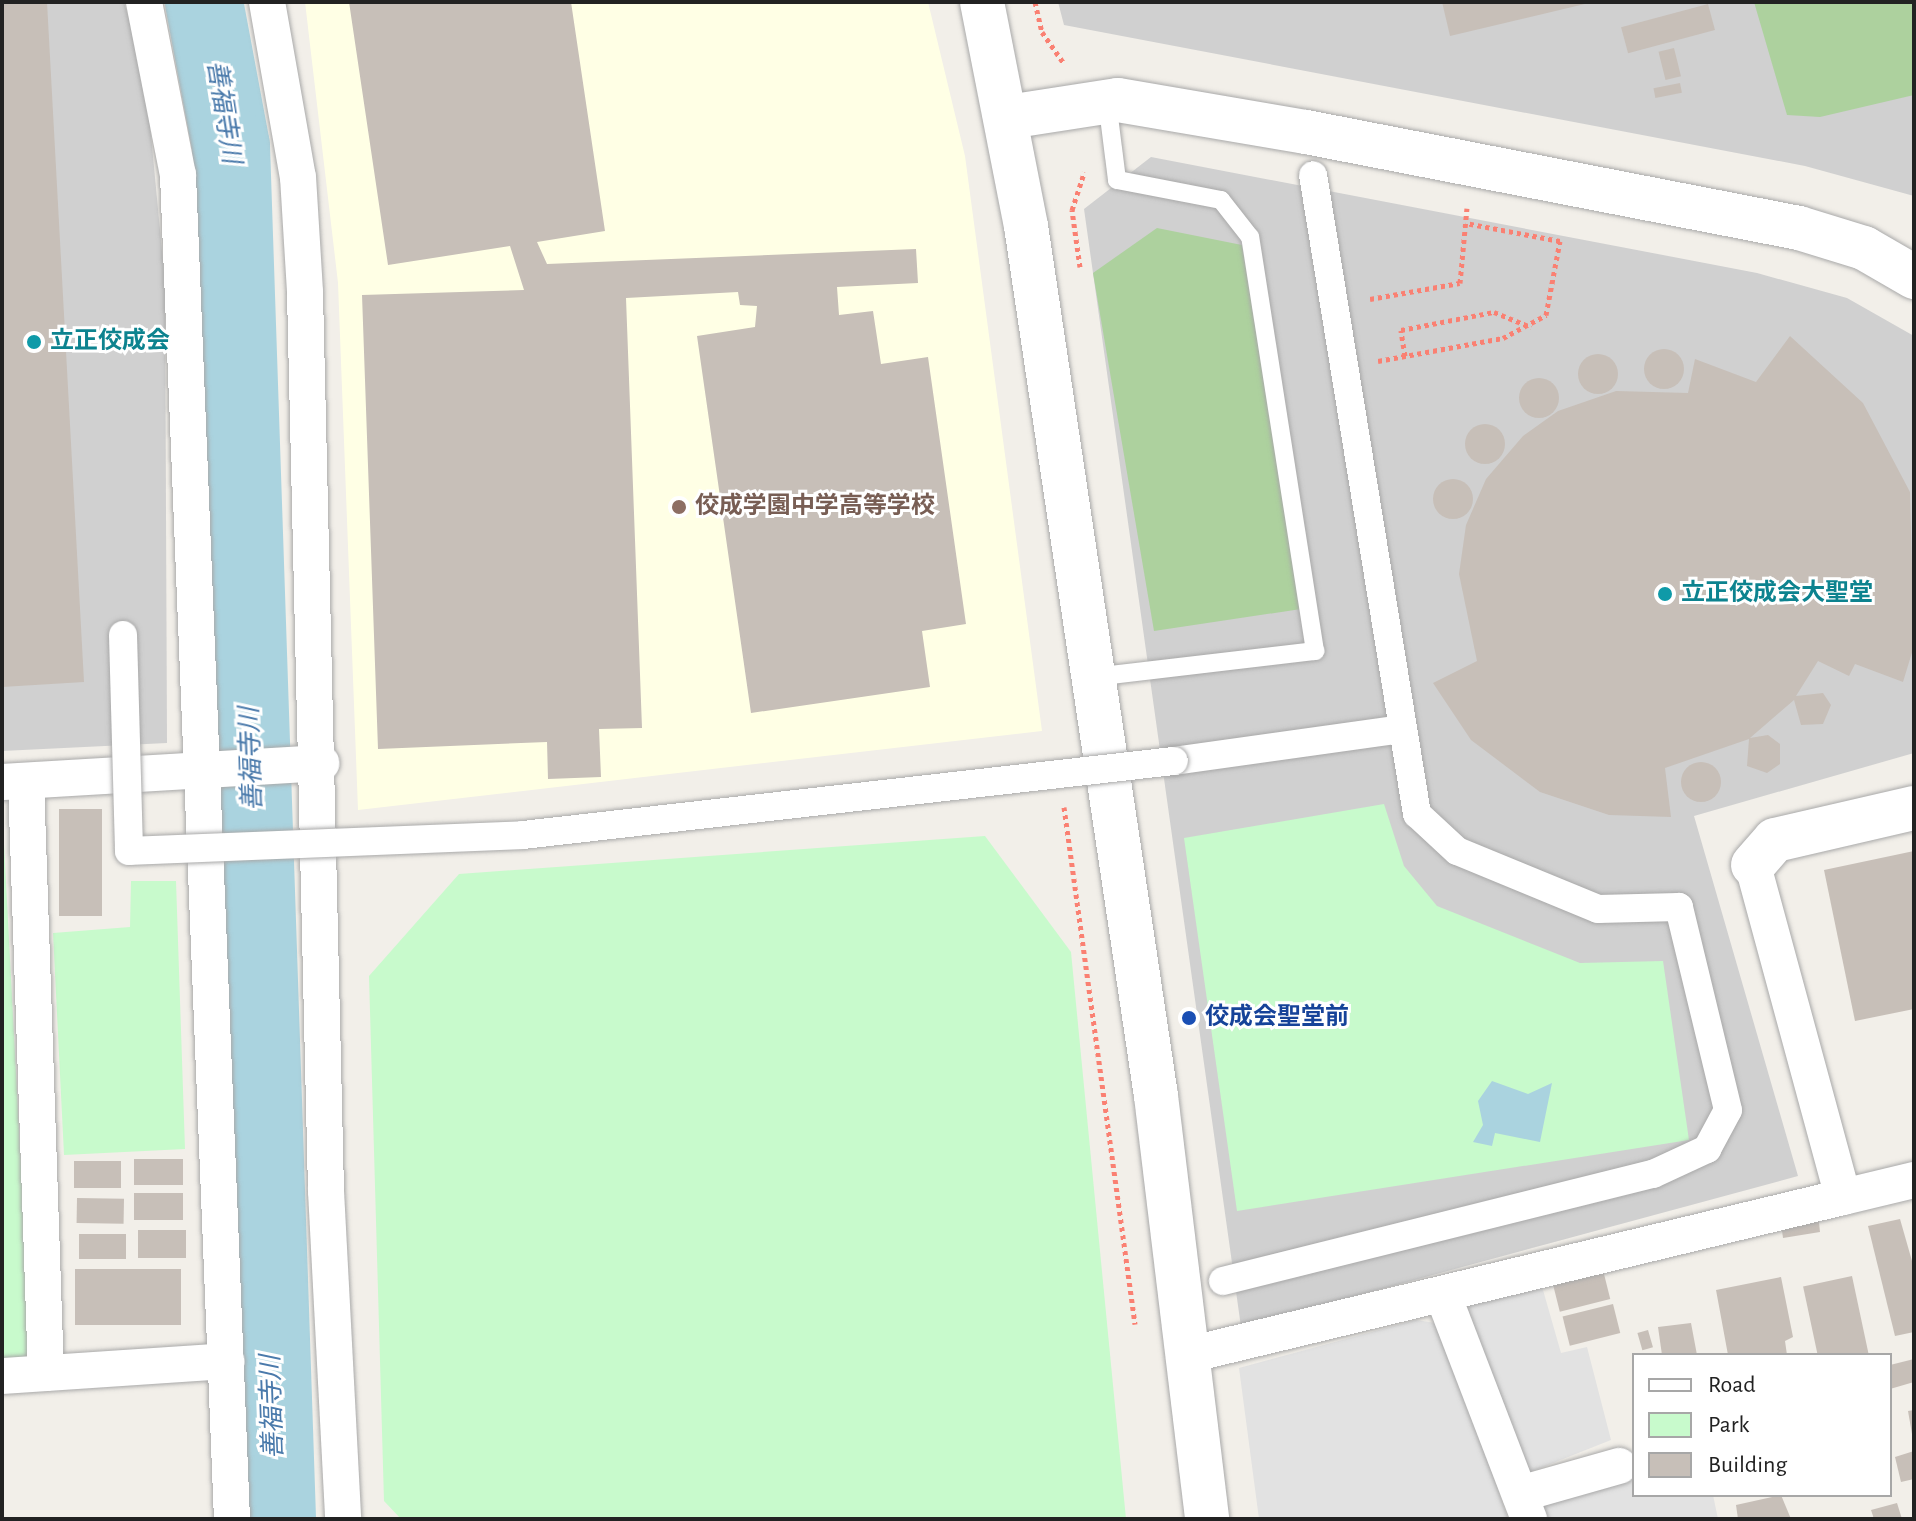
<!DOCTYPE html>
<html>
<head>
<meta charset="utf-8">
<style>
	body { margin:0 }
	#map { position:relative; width:1916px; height:1521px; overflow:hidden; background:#f2efe9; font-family:"Alegreya Sans","Noto Sans JP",sans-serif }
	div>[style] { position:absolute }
	.education>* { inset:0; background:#ffffe5 }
	.religious>* { inset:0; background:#d0d0d0 }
	.forest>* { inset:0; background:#add19e }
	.park>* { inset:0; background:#c8facc }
	.parking>* { inset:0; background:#e2e2e2 }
	.water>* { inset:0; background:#aad3df }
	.river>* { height:78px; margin:-39px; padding:0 39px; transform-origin:39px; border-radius:39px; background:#aad3df }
	.building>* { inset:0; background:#c7bfb8; transform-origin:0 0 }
	.round { border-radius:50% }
	.path>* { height:5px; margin-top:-2.5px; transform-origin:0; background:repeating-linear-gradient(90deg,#fa8072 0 4px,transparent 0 8px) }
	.roads { filter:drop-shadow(0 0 2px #a9a9a9) drop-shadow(0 0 2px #a9a9a9) }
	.service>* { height:18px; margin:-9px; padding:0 9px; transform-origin:9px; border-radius:9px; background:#fff }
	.pedestrian>* { height:28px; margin:-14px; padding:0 14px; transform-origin:14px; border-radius:14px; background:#fff }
	.minor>* { height:36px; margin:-18px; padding:0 18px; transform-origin:18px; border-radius:18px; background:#fff }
	.tertiary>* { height:44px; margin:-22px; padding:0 22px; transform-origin:22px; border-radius:22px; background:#fff }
	.bridges { filter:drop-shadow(0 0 2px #a9a9a9) drop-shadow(0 0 2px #a9a9a9) }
	.pedestrian-bridge>* { height:28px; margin:-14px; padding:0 14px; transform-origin:14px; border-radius:14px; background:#fff }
	.dots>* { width:22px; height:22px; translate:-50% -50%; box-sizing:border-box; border:4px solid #fff; border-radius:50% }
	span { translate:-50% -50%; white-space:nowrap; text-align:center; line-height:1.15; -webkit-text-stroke:6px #fff; paint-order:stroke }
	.culture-label { font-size:24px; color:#0d838f; font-weight:700 }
	.left { translate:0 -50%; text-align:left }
	.education-label { font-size:24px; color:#785e54; font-weight:700 }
	.transit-label { font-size:24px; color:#164399; font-weight:700 }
	.water-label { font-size:26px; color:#4a7aab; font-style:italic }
	.frame { position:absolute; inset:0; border:4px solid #222; pointer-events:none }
	.legend { position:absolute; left:1632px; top:1353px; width:260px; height:144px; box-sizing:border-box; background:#fff; border:2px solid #a7a7a7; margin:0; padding:10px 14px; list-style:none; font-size:24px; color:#222 }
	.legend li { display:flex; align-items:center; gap:16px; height:40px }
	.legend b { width:40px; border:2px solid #a7a7a7 }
</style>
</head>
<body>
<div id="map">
	<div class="education">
		<i style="clip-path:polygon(305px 2px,928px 2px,965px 156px,1042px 731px,358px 810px,338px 283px)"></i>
	</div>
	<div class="religious">
		<i style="clip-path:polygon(2px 2px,124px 2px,145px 72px,165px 283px,167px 743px,2px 751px)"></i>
		<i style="clip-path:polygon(1058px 2px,1914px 2px,1914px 196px,1805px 166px,1064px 25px)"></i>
		<i style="clip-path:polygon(1151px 157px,1757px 273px,1847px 298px,1914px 336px,1914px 753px,1694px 816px,1798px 1176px,1241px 1327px,1084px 209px)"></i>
	</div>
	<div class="forest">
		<i style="clip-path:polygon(1754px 2px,1914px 2px,1914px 95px,1820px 117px,1787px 115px)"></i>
		<i style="clip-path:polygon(1157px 228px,1242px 245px,1301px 609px,1154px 631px,1093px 273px)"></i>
	</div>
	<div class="park">
		<i style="clip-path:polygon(1384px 804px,1404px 866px,1437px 906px,1580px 963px,1663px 961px,1689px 1140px,1237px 1211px,1184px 838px)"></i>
		<i style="clip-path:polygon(2px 806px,31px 1359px,2px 1361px)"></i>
		<i style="clip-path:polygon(985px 836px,1071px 952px,1126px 1519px,401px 1519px,384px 1501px,369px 976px,459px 874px)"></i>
		<i style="clip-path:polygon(131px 881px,176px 881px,185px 1149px,64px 1155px,53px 933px,130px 927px)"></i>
	</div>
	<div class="parking">
		<i style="clip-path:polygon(1541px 1283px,1561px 1353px,1587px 1347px,1611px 1440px,1523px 1475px,1464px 1301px)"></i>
		<i style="clip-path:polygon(1416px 1320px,1442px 1324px,1508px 1519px,1259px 1519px,1239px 1368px)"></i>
		<i style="clip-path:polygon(1634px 1473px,1634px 1495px,1713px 1495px,1718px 1519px,1540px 1519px,1534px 1505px)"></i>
	</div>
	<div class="water">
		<i style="clip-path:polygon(1492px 1081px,1528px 1094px,1552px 1083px,1540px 1142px,1495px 1133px,1492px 1146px,1473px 1142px,1483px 1125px,1478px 1101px)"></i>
	</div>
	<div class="river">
		<i style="left:204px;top:2px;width:147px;rotate:79.4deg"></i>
		<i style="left:231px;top:146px;width:1374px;rotate:88.08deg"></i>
	</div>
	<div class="building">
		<i style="clip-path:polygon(2px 2px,47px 2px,84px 682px,2px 687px)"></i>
		<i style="clip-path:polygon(349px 2px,571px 2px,605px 231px,537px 242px,547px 264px,916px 249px,918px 283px,837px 287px,839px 315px,873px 311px,881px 364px,928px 357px,966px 624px,922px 631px,930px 687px,751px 713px,697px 336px,755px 327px,757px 306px,740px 305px,738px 292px,626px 298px,642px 728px,599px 729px,601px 777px,548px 779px,547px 742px,378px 749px,362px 295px,524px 290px,510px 246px,388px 265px)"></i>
		<i style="clip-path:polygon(1442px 2px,1589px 2px,1589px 3px,1450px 36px)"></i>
		<i style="left:1708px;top:4px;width:27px;height:90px;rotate:75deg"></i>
		<i style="left:1674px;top:48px;width:29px;height:16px;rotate:76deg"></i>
		<i style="left:1680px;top:83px;width:10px;height:27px;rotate:79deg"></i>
		<i style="clip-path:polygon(1790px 336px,1863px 403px,1910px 492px,1914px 646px,1903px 682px,1855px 664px,1849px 676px,1818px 661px,1796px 696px,1823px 693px,1831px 705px,1823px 724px,1801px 725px,1794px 700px,1750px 738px,1768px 735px,1780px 744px,1780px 764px,1767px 773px,1747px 766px,1749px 739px,1665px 768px,1671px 817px,1609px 815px,1540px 792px,1471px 740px,1433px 683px,1477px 661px,1459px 574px,1466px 525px,1486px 479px,1523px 436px,1558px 411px,1616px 391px,1688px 393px,1695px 359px,1756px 382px)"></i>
		<i class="round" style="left:1644px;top:349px;width:40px;height:40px"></i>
		<i class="round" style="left:1578px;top:354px;width:40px;height:40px"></i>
		<i class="round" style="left:1519px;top:378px;width:40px;height:40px"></i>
		<i class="round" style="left:1465px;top:424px;width:40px;height:40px"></i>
		<i class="round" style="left:1433px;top:479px;width:40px;height:40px"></i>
		<i class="round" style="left:1681px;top:762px;width:40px;height:40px"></i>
		<i style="left:59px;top:809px;width:43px;height:107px"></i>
		<i style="clip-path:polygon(1914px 851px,1914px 1009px,1855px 1021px,1824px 870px)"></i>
		<i style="left:134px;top:1159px;width:49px;height:26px"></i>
		<i style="left:74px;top:1161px;width:47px;height:27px"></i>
		<i style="left:134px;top:1193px;width:49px;height:27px"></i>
		<i style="left:77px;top:1198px;width:47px;height:25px;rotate:1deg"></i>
		<i style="clip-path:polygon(1818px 1214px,1820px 1232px,1783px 1238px,1781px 1223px)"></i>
		<i style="clip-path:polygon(1900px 1219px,1914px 1268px,1914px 1332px,1895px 1336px,1868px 1226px)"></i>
		<i style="left:138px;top:1230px;width:48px;height:28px"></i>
		<i style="left:79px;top:1234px;width:47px;height:25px"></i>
		<i style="left:181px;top:1269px;width:56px;height:106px;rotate:90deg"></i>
		<i style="left:1603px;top:1270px;width:30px;height:52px;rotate:76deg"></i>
		<i style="left:1852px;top:1276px;width:79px;height:50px;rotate:78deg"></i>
		<i style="clip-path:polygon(1781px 1277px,1793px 1337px,1785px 1341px,1787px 1355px,1728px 1355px,1716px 1290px)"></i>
		<i style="left:1613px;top:1304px;width:30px;height:52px;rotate:76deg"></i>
		<i style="clip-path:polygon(1691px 1323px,1697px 1355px,1662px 1355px,1658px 1327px)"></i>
		<i style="left:1648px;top:1330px;width:18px;height:11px;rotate:74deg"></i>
		<i style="clip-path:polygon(1914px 1359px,1914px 1382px,1890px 1389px,1890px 1365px)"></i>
		<i style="clip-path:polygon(1914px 1410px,1914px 1434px,1912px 1434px,1908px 1411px)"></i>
		<i style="clip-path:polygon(1914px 1451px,1914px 1479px,1901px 1482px,1895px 1457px)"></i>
		<i style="clip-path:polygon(1781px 1495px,1791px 1519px,1738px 1519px,1736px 1505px)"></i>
		<i style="clip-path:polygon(1897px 1503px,1902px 1519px,1874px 1519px,1871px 1510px)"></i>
	</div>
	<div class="path">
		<i style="left:1035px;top:2px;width:31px;rotate:77deg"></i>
		<i style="left:1042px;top:32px;width:39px;rotate:55deg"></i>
		<i style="left:1080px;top:267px;width:58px;rotate:-98deg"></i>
		<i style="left:1072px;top:210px;width:40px;rotate:-72deg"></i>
		<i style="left:1370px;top:299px;width:91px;rotate:-10.1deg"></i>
		<i style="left:1460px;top:283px;width:75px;rotate:-84.7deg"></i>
		<i style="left:1405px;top:356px;width:26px;rotate:-99deg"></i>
		<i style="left:1401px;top:330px;width:95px;rotate:-11deg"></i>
		<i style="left:1494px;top:312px;width:40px;rotate:22deg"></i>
		<i style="left:1378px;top:361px;width:127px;rotate:-10.4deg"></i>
		<i style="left:1503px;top:338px;width:49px;rotate:-28.1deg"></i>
		<i style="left:1546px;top:315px;width:75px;rotate:-79.3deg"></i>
		<i style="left:1560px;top:241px;width:96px;rotate:-169.2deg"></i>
		<i style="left:1064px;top:807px;width:522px;rotate:82.18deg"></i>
	</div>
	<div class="roads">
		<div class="service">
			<i style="left:1094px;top:677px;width:223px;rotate:-6.7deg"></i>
			<i style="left:1315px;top:651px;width:419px;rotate:-98.9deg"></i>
			<i style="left:1250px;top:237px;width:47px;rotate:-128.1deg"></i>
			<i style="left:1221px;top:200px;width:106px;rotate:-169.1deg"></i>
			<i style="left:1117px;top:180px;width:80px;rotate:-97.2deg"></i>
		</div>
		<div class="pedestrian">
			<i style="left:1174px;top:761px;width:230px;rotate:-8deg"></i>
			<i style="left:1223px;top:1281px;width:443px;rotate:-14deg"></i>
			<i style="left:1653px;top:1174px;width:60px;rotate:-24.8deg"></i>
			<i style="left:1707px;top:1149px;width:44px;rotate:-61.7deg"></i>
			<i style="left:1728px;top:1110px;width:209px;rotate:-103.6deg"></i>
			<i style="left:1679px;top:907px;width:81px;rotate:178.6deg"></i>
			<i style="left:1598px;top:909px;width:152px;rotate:-157.6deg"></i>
			<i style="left:1457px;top:851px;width:54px;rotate:-137.2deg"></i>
			<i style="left:1417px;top:814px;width:647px;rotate:-99.24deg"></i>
		</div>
		<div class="minor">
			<i style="left:144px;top:2px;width:176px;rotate:78.9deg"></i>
			<i style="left:178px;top:175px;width:1345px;rotate:87.7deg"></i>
			<i style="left:267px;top:2px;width:178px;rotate:80deg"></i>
			<i style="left:298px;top:177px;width:116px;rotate:86.5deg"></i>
			<i style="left:305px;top:293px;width:898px;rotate:88.66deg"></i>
			<i style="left:326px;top:1191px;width:328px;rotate:87deg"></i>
			<i style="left:26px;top:781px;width:592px;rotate:88.07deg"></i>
			<i style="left:3px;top:782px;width:319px;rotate:-3.4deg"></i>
			<i style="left:1843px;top:1197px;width:73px;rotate:-13.5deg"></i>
			<i style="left:1443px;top:1295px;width:240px;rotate:69deg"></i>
			<i style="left:1188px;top:1355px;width:674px;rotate:-13.56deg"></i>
			<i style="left:1843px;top:1197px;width:344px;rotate:-105.2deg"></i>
			<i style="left:2px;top:1376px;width:225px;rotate:-3.8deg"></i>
			<i style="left:1520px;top:1494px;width:103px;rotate:-15.8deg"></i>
		</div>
		<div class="tertiary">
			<i style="left:982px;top:2px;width:228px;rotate:78.9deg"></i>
			<i style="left:1026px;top:226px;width:880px;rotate:81.5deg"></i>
			<i style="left:1156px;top:1096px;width:426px;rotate:83.1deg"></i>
			<i style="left:1008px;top:117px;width:111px;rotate:-8.8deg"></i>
			<i style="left:1118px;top:100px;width:191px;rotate:9.7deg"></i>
			<i style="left:1306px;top:132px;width:502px;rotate:11.02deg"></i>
			<i style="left:1799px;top:228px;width:68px;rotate:17.1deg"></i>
			<i style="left:1864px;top:248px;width:58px;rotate:30.1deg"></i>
			<i style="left:1753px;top:865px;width:33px;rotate:-49deg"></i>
			<i style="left:1775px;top:840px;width:143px;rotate:-13deg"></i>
		</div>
	</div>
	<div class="bridges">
		<div class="pedestrian-bridge">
			<i style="left:123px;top:635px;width:216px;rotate:88.4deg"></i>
			<i style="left:129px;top:851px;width:394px;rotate:-2.3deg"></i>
			<i style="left:523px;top:835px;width:655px;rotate:-6.49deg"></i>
		</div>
	</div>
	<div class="dots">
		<i style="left:34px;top:342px;background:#0f9aa8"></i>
		<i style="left:679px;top:507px;background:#8d6e63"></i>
		<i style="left:1665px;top:594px;background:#0f9aa8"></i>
		<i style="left:1189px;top:1018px;background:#1a4fb4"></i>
	</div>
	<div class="culture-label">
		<span class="left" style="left:50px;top:342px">立正佼成会</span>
		<span class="left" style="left:1681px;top:594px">立正佼成会大聖堂</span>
	</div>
	<div class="education-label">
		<span class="left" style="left:695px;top:507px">佼成学園中学高等学校</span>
	</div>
	<div class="transit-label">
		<span class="left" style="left:1205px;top:1018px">佼成会聖堂前</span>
	</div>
	<div class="water-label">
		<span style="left:223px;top:112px;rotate:81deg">善福寺川</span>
		<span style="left:252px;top:759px;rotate:-92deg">善福寺川</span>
		<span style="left:273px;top:1407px;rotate:-92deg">善福寺川</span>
	</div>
	<div class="frame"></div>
	<ul class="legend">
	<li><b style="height:10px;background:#fff"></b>Road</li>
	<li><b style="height:22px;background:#c8facc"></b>Park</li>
	<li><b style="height:22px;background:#c7bfb8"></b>Building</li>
	</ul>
</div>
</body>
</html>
